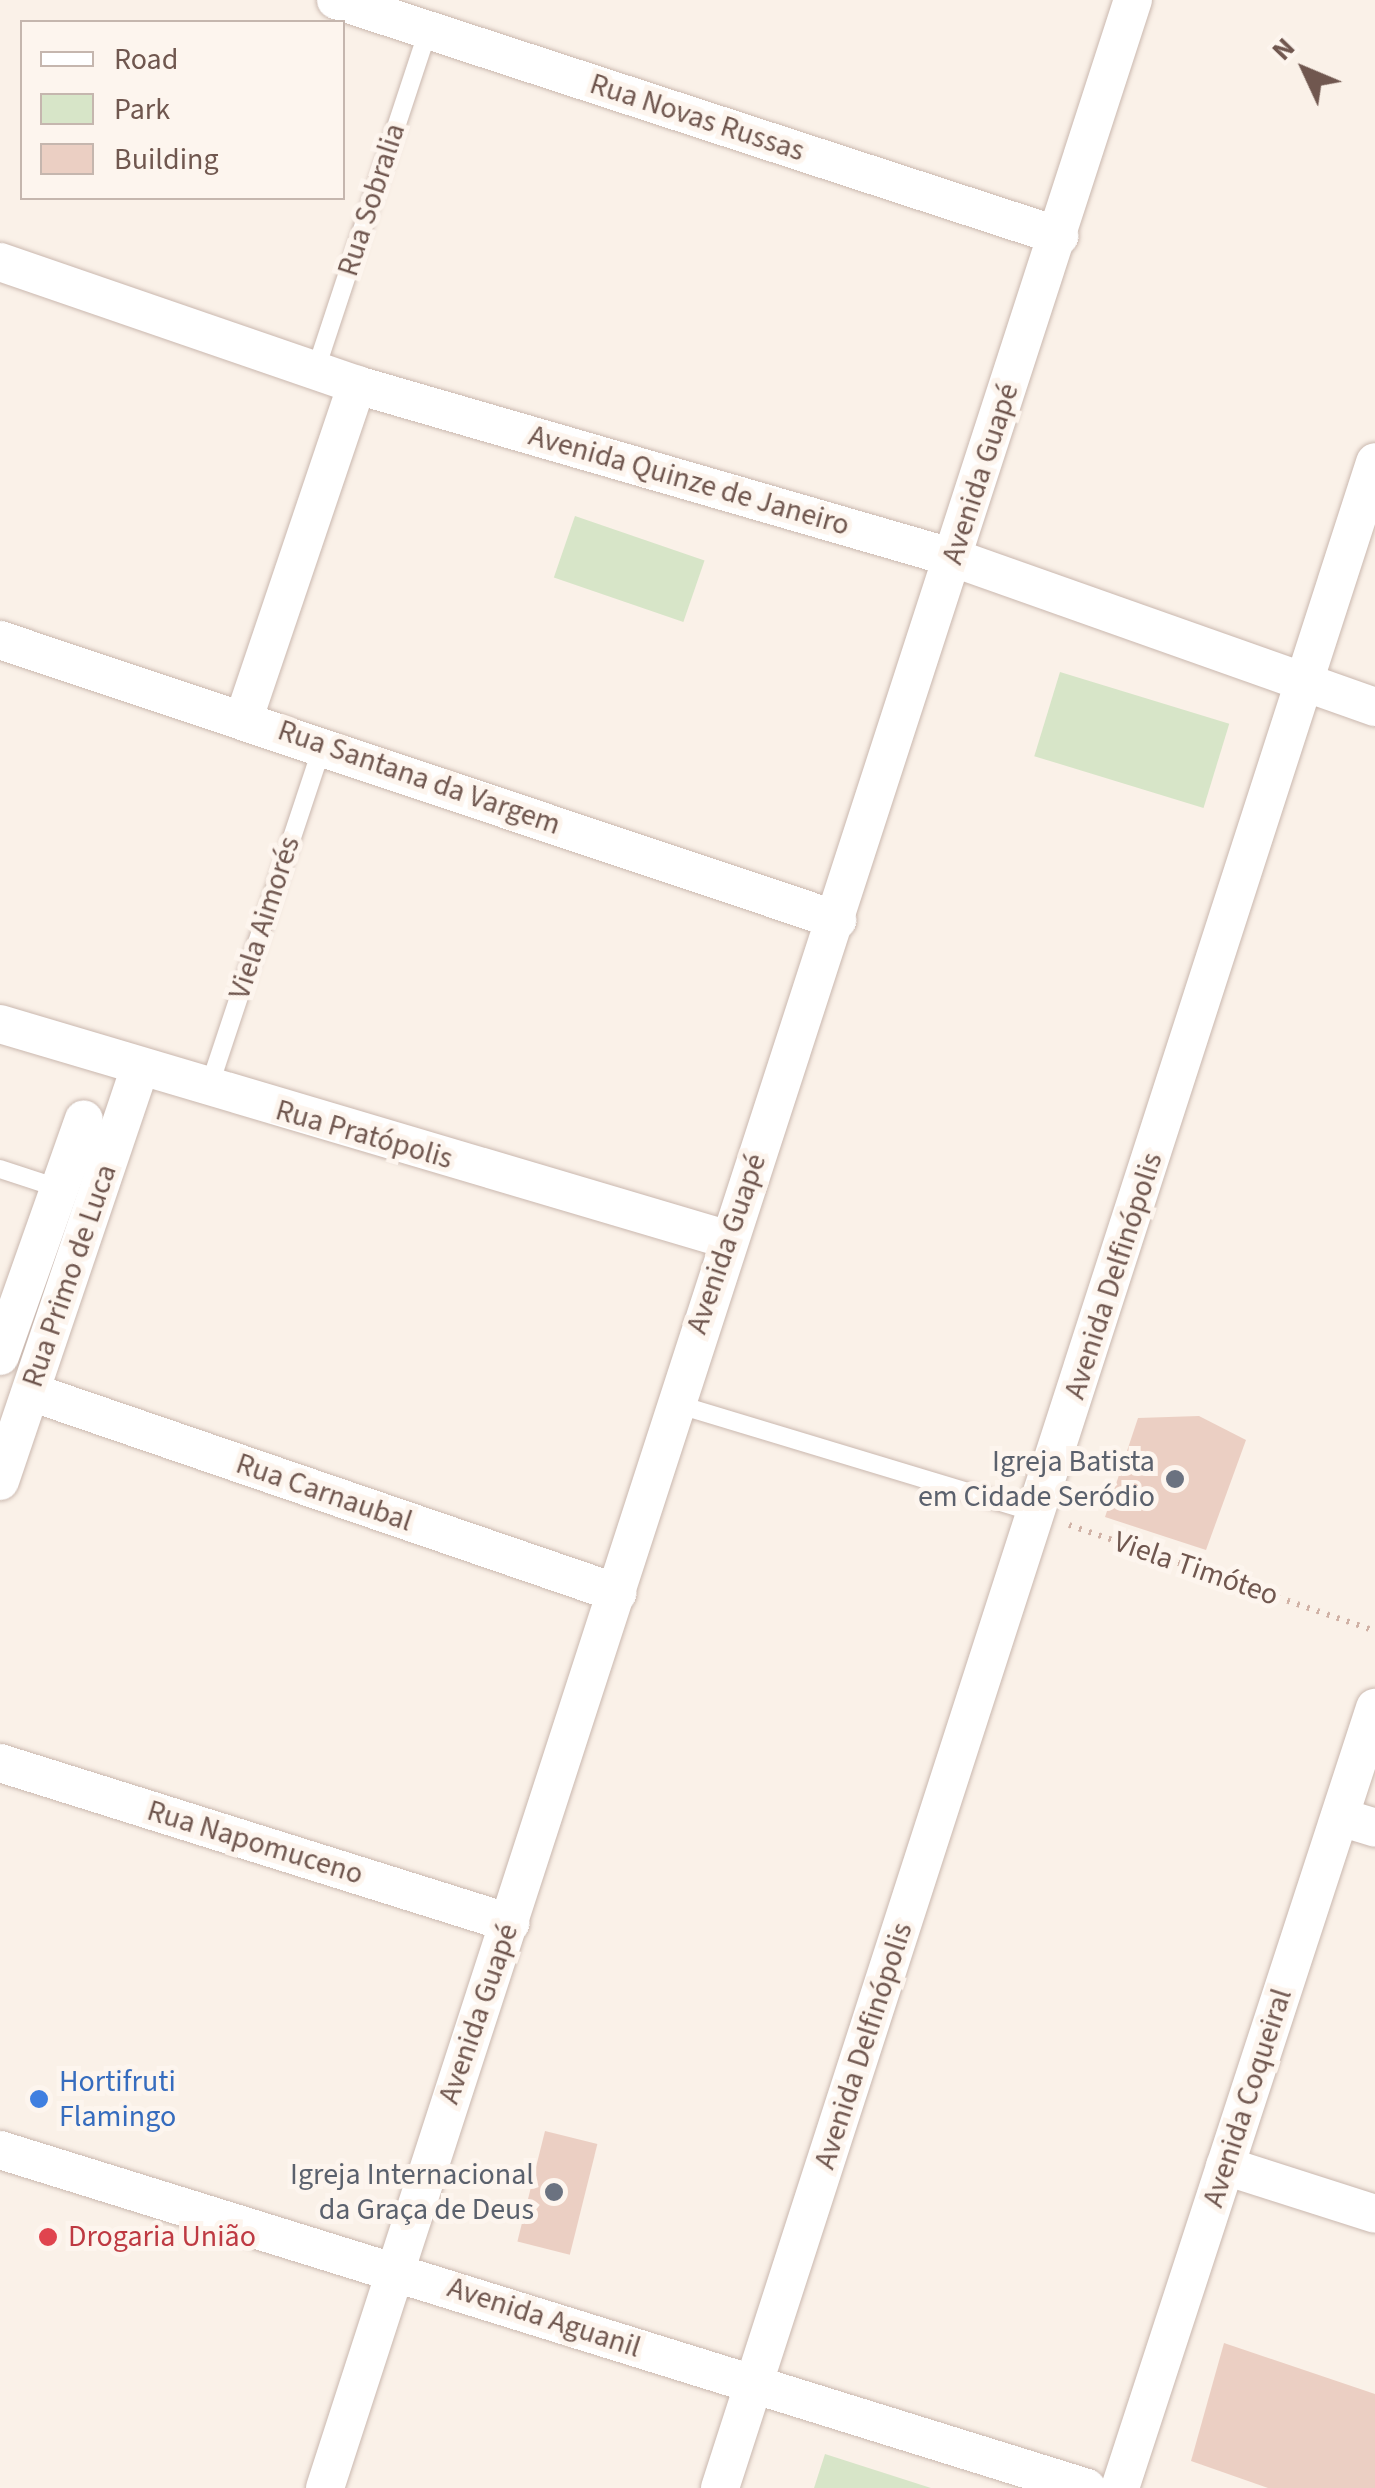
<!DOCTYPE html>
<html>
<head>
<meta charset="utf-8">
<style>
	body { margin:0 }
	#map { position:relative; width:1375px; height:2488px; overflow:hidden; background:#faf1e8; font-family:"Source Sans 3",sans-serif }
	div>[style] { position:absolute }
	.green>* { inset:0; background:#d7e5c8; transform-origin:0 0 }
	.building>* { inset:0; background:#ebcfc3; transform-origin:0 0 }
	.path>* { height:6px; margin-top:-3px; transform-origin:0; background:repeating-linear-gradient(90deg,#d0b2a6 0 2.5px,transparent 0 10.5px) }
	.roads { filter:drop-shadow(0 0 2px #cab8af) drop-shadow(0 0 2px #cab8af) }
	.lane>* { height:18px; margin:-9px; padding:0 9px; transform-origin:9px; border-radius:9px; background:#fff }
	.street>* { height:38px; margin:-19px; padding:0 19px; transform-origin:19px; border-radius:19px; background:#fff }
	.dots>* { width:28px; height:28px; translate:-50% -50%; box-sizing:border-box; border:5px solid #fdf5ee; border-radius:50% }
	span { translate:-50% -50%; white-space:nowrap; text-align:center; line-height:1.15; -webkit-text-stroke:10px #fdf5ee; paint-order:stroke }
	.street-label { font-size:30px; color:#70574f }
	.worship-label { font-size:30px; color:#5b616d }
	.right { translate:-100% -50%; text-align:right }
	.shop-label { font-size:30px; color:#366cbe }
	.left { translate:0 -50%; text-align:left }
	.health-label { font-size:30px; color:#be3a42 }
	.legend { position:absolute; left:20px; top:20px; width:325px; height:180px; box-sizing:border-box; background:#fdf5ee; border:2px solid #c5b6ae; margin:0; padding:12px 18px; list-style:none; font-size:30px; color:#70574f }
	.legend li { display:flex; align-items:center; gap:20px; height:50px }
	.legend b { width:50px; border:2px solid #c5b6ae }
	.north { position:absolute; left:1255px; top:20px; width:100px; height:100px; -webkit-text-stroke:8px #fdf5ee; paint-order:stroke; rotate:314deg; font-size:28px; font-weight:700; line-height:40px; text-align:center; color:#70574f }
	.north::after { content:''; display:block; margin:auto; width:35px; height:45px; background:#70574f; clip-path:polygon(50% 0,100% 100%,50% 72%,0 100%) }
</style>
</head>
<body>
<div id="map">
	<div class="green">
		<i style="left:575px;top:516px;width:137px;height:65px;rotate:19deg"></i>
		<i style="left:1060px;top:672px;width:177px;height:88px;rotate:17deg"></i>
		<i style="clip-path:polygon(825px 2454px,931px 2488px,814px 2488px)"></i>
	</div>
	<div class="building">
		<i style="clip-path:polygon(1199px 1416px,1246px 1440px,1206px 1550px,1105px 1517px,1138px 1418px)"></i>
		<i style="left:545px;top:2131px;width:54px;height:114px;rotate:14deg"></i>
		<i style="clip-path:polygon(1224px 2343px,1375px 2394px,1375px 2488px,1268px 2488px,1191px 2461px)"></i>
	</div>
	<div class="path">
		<i style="left:1069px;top:1525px;width:324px;rotate:19.1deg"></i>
	</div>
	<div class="roads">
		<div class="lane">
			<i style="left:316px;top:369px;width:357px;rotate:-71.7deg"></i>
			<i style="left:208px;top:1090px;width:364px;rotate:-71.6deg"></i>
			<i style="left:0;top:1169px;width:61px;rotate:18.1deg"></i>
			<i style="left:673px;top:1403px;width:383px;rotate:16.8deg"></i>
		</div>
		<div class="street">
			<i style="left:336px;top:0;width:761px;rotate:18.08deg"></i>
			<i style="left:0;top:262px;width:378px;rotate:19deg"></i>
			<i style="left:357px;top:385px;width:622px;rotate:16.16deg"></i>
			<i style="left:954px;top:558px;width:447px;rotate:19.5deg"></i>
			<i style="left:0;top:640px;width:883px;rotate:18.5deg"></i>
			<i style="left:244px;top:718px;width:352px;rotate:-71.3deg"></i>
			<i style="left:0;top:1024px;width:760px;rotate:16.5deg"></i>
			<i style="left:0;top:1356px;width:251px;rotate:-70.5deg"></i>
			<i style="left:31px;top:1392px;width:620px;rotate:18.93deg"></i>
			<i style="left:0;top:1481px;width:434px;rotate:-71.3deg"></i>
			<i style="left:0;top:1763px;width:535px;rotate:17.42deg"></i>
			<i style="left:1340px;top:1817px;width:37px;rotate:17deg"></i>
			<i style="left:0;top:2150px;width:1138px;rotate:17.27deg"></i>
			<i style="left:1225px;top:2166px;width:157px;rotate:17.7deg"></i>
			<i style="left:325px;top:2488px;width:2616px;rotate:-72.01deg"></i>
			<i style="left:720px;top:2488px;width:2129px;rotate:-72.08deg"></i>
			<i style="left:1120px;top:2488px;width:821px;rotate:-71.9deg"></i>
		</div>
	</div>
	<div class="dots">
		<i style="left:1175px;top:1479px;background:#6b7280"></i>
		<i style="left:39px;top:2099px;background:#3f7fe0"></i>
		<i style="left:554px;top:2192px;background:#6b7280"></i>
		<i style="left:48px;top:2237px;background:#e0444e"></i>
	</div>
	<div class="street-label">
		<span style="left:697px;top:118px;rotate:18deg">Rua Novas Russas</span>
		<span style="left:372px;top:200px;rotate:-72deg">Rua Sobralia</span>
		<span style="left:981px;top:474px;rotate:-72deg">Avenida Guapé</span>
		<span style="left:689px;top:481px;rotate:16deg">Avenida Quinze de Janeiro</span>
		<span style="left:419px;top:778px;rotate:19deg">Rua Santana da Vargem</span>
		<span style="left:265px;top:918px;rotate:-72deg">Viela Aimorés</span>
		<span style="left:364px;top:1135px;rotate:16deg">Rua Pratópolis</span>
		<span style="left:727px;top:1244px;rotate:-71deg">Avenida Guapé</span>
		<span style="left:70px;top:1276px;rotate:-71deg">Rua Primo de Luca</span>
		<span style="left:1114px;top:1276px;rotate:-72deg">Avenida Delfinópolis</span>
		<span style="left:324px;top:1493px;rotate:19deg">Rua Carnaubal</span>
		<span style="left:1196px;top:1569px;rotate:19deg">Viela Timóteo</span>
		<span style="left:255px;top:1843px;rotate:17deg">Rua Napomuceno</span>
		<span style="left:479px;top:2014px;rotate:-71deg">Avenida Guapé</span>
		<span style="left:864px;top:2046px;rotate:-72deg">Avenida Delfinópolis</span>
		<span style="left:1248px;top:2098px;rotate:-72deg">Avenida Coqueiral</span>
		<span style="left:544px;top:2318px;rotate:18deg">Avenida Aguanil</span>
	</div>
	<div class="worship-label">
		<span class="right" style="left:1155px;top:1479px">Igreja Batista<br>em Cidade Seródio</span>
		<span class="right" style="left:534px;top:2192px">Igreja Internacional<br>da Graça de Deus</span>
	</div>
	<div class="shop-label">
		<span class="left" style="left:59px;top:2099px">Hortifruti<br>Flamingo</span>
	</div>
	<div class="health-label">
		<span class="left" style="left:68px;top:2237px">Drogaria União</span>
	</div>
	<ul class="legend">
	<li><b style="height:12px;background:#fff"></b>Road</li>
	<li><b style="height:28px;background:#d7e5c8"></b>Park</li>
	<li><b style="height:28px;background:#ebcfc3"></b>Building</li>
	</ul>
	<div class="north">N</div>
</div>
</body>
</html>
